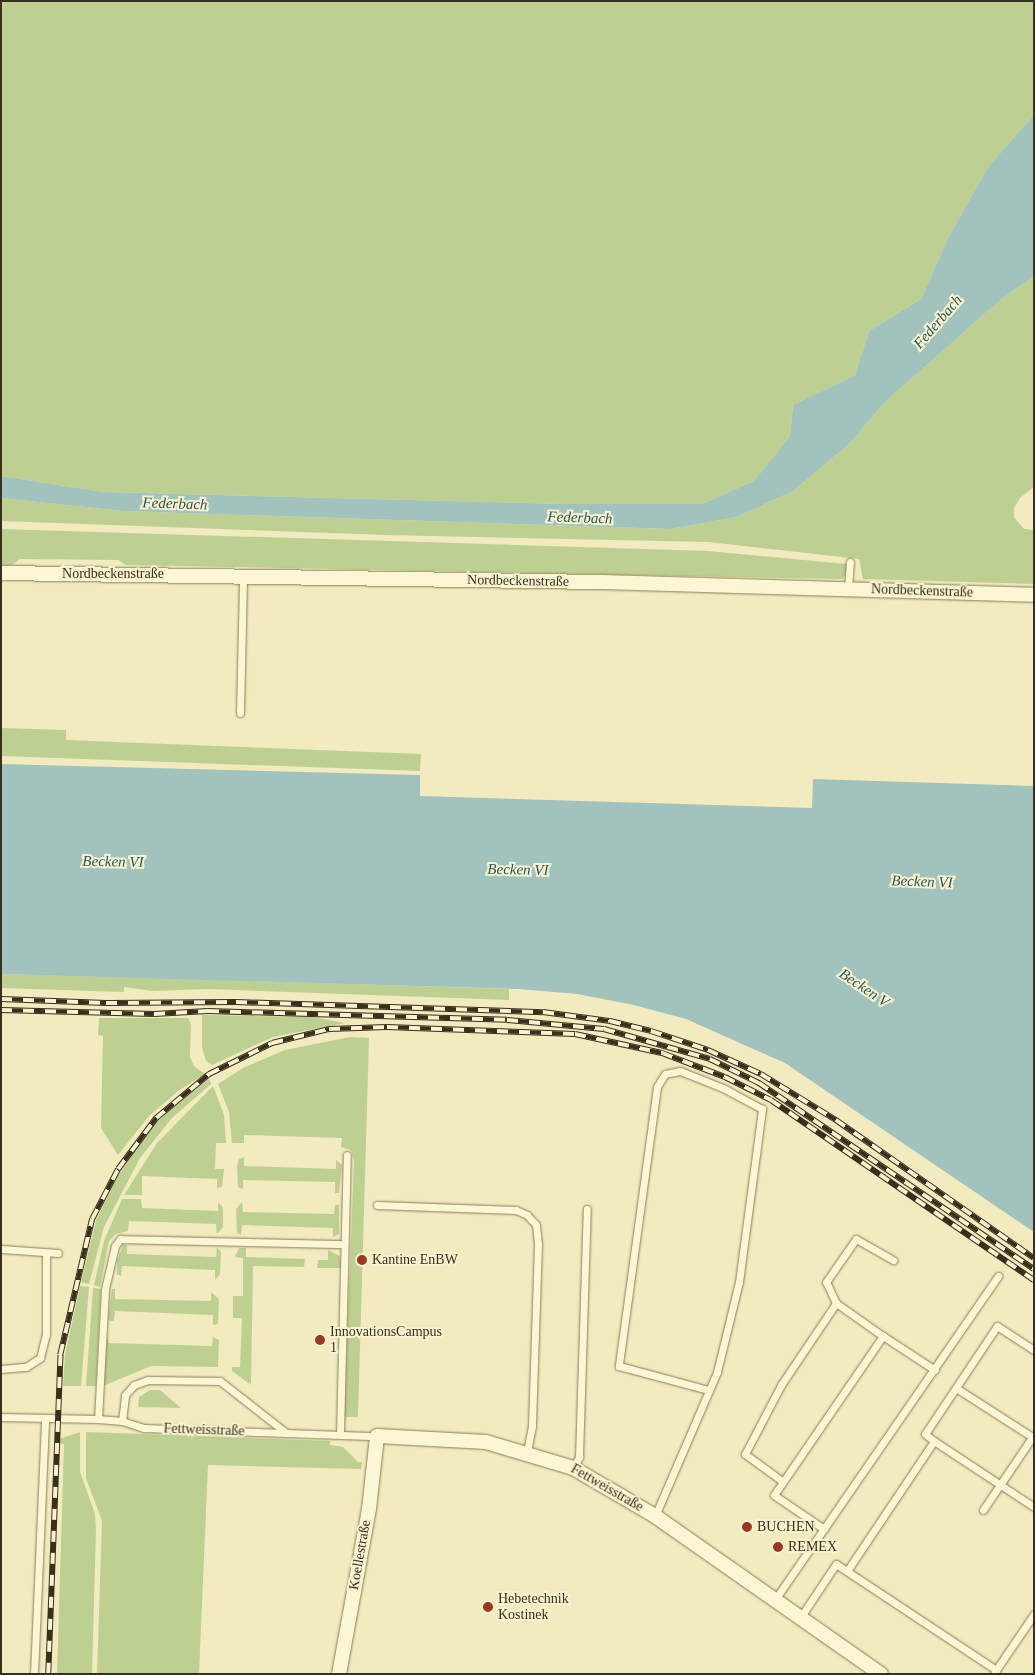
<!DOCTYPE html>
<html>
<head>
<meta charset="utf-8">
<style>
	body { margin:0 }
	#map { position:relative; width:1035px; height:1675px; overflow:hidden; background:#f1ebbf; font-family:Georgia,serif }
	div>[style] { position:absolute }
	.green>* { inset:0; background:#becf92 }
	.water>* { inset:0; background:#a2c2be }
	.roads { filter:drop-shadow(0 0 1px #8b7b56) drop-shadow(0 0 1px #8b7b56) }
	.service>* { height:7px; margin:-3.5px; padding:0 3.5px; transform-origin:3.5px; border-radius:3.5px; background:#fbf6d3 }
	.minor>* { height:14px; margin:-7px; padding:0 7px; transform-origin:7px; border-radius:7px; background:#fbf6d3 }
	.rail>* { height:5.5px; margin-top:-2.75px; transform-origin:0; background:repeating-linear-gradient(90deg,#f8f3cf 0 11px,#392f1c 0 22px); box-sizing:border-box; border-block:1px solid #392f1c }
	.dots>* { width:14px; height:14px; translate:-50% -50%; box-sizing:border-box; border:2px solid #f8f3cf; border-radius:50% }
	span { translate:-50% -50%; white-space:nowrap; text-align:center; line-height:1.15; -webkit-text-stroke:4px #f8f3cf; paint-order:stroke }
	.street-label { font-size:14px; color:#392f1c }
	.poi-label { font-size:14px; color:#392f1c }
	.left { translate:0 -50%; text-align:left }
	.water-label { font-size:15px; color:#2a555a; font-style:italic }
	.frame { position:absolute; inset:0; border:2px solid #392f1c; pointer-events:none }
</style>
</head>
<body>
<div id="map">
	<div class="green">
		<i style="clip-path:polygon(1px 1px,1034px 1px,1034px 115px,988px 167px,948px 238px,921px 299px,869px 331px,855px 375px,793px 405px,790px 436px,754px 481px,702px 504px,564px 504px,104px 492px,1px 476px)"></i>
		<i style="clip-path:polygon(1034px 276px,1034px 487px,1020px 498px,1014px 508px,1014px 517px,1024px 529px,1034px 530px,1034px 584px,863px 579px,859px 559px,708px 542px,385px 535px,1px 521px,1px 498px,123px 511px,670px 529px,737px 517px,793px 491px,848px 445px,884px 403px,999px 301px)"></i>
		<i style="clip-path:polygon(1px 529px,708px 551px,846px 564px,848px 568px,843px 579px,126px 565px,118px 560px,20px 559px,12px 565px,1px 565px)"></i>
		<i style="clip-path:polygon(1px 728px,66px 730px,66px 740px,421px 754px,420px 771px,1px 756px)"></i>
		<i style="clip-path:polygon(1px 974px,189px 979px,509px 989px,509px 1000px,208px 989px,153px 991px,124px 987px,124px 992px,1px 988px)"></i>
		<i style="clip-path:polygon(202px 1015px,312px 1017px,345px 1023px,273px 1037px,212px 1065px,206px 1061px,202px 1047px)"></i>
		<i style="clip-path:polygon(99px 1018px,188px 1018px,191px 1024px,190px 1057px,194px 1066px,205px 1074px,178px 1091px,149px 1116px,118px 1155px,101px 1128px,103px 1036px,98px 1035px)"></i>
		<i style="clip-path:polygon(350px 1037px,369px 1038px,358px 1417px,344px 1417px,354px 1161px,351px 1150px,341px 1147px,342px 1138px,244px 1135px,244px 1143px,232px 1143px,229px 1112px,218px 1084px,243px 1068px,285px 1050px)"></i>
		<i style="clip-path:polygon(209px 1079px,211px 1084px,172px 1118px,140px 1158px,104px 1227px,89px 1284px,81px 1282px,96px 1220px,119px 1174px,146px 1134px,166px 1113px)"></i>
		<i style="clip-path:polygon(213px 1086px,224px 1115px,226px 1143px,216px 1143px,215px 1169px,224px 1169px,222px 1187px,217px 1188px,217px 1179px,142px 1176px,142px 1195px,124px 1195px,157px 1143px)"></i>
		<i style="clip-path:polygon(244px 1157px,244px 1166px,336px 1169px,336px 1160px,342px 1165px,339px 1193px,335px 1193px,335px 1182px,243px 1180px,243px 1189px,238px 1187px,237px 1166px,239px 1159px)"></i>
		<i style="clip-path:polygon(122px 1199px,141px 1199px,142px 1208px,218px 1211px,218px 1202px,223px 1208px,223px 1227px,217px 1234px,216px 1224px,129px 1221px,128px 1231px,116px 1234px,109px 1241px,100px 1287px,94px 1285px,104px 1241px)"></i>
		<i style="clip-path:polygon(242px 1202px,243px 1212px,334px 1214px,335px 1205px,339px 1205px,339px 1234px,333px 1237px,333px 1228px,242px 1225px,241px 1235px,237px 1233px,236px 1209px)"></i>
		<i style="clip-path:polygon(123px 1245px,127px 1245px,127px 1254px,216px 1257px,217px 1247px,221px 1252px,220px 1274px,215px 1280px,215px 1270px,122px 1266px,121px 1276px,117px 1274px,117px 1261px)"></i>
		<i style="clip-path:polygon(239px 1248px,246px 1248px,246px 1257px,305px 1259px,304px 1267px,253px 1266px,251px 1385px,232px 1371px,232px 1367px,240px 1367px,242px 1318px,233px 1318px,233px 1296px,243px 1296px,243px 1258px,235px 1257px)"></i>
		<i style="clip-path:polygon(328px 1250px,340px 1256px,341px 1268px,317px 1268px,318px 1260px,328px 1260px)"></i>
		<i style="clip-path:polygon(80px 1286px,89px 1287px,81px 1386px,63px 1386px,65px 1355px)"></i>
		<i style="clip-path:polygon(93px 1288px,101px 1289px,96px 1386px,86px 1386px)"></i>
		<i style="clip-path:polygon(112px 1289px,115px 1289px,115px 1299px,211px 1301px,211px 1292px,219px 1299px,218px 1324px,213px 1325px,213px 1315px,115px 1311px,114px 1321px,111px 1321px,108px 1320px)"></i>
		<i style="clip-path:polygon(106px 1334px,109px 1343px,212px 1346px,213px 1337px,219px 1340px,218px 1367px,151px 1366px,103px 1386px)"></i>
		<i style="clip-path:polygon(150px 1390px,160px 1390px,181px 1408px,138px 1407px,139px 1397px)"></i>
		<i style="clip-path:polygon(80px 1432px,80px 1472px,95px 1514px,96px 1530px,92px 1674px,57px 1674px,64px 1444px,59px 1444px,59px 1439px)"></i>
		<i style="clip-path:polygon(86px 1432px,330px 1441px,330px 1445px,343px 1447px,358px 1462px,362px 1462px,361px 1469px,208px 1465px,199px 1674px,97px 1674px,102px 1521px,86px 1478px)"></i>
	</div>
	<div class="water">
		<i style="clip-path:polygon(1034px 115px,1034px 276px,999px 301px,884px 403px,848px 445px,793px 491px,737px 517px,670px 529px,123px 511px,1px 498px,1px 476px,104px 492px,564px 504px,702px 504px,754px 481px,790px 436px,793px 405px,855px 375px,869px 331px,921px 299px,948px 238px,988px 167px)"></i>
		<i style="clip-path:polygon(1px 764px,420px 775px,420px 796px,812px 808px,813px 779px,1034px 786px,1034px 1232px,785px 1063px,686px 1019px,634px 1005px,577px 994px,519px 989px,1px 974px)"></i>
	</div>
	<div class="roads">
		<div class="service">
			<i style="left:848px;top:589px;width:27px;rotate:-86deg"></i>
			<i style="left:240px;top:713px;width:137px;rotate:-88.7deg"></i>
			<i style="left:377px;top:1205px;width:139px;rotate:2.1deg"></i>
			<i style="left:516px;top:1210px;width:12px;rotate:24deg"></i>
			<i style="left:527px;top:1215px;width:13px;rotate:48deg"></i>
			<i style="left:536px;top:1225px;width:19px;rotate:84deg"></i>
			<i style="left:538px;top:1244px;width:182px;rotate:91.9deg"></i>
			<i style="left:532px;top:1426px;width:26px;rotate:101deg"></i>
			<i style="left:1px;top:1249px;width:57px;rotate:4deg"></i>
			<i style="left:836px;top:1303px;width:23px;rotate:-115deg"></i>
			<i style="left:826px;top:1282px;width:52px;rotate:-55.1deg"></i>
			<i style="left:856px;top:1239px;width:43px;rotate:29.6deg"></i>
			<i style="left:1px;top:1369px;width:25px;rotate:-5deg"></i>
			<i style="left:26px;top:1367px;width:17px;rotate:-33deg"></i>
			<i style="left:40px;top:1358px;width:25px;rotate:-76deg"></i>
			<i style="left:46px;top:1334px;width:81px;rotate:-90deg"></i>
			<i style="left:956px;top:1388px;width:93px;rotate:32.7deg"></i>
			<i style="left:1px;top:1417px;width:97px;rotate:1.2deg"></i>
			<i style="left:98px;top:1419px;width:24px;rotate:5deg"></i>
			<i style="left:122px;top:1421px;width:23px;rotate:18deg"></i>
			<i style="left:144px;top:1428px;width:233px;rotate:2deg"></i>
			<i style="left:98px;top:1419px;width:130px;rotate:-86.9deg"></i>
			<i style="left:105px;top:1289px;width:44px;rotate:-76.9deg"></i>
			<i style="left:115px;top:1246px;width:9px;rotate:-54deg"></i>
			<i style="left:120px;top:1239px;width:224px;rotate:1.3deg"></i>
			<i style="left:122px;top:1421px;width:26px;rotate:-83deg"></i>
			<i style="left:125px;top:1395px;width:13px;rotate:-48deg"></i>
			<i style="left:134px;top:1385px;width:15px;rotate:-20deg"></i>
			<i style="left:148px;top:1380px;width:72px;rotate:0.8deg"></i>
			<i style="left:220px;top:1381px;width:83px;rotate:38.1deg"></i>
			<i style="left:340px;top:1434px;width:279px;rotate:-88.6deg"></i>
			<i style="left:934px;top:1441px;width:11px;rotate:-142deg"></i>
			<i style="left:925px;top:1434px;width:130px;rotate:-56.3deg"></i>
			<i style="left:997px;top:1326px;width:44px;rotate:33deg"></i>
			<i style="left:573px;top:1468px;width:13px;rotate:-61deg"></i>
			<i style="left:579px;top:1457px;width:248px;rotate:-88.2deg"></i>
			<i style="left:782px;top:1481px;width:46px;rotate:-143.9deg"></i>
			<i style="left:745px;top:1454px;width:78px;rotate:-62.4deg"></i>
			<i style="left:781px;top:1385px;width:99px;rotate:-56.1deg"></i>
			<i style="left:836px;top:1303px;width:57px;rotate:35.1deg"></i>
			<i style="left:983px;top:1510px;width:89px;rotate:-56deg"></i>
			<i style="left:655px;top:1516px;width:157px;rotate:-66.7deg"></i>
			<i style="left:717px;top:1372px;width:93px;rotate:-76.3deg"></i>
			<i style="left:739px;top:1282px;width:175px;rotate:-82.4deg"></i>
			<i style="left:762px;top:1109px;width:44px;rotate:-151.7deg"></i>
			<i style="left:723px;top:1088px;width:46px;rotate:-158.4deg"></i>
			<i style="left:680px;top:1071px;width:15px;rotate:169deg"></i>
			<i style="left:665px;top:1074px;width:15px;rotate:122deg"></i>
			<i style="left:657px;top:1087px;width:282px;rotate:97.8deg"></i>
			<i style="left:619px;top:1366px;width:92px;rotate:15.1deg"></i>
			<i style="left:824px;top:1529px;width:60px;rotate:-145.8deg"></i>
			<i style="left:774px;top:1495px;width:193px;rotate:-55.6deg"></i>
			<i style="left:883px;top:1336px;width:62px;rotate:33.2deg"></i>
			<i style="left:847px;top:1571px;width:156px;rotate:-56.2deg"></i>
			<i style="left:934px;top:1441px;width:120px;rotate:33.4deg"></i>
			<i style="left:774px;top:1601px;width:395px;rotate:-55.4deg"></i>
			<i style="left:800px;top:1618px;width:65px;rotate:-56.3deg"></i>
			<i style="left:836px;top:1564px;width:192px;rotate:33.5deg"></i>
			<i style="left:996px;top:1670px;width:4px;rotate:117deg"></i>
			<i style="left:996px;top:1670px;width:68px;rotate:-55.8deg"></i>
			<i style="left:34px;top:1674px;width:256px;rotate:-87.5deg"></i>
		</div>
		<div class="minor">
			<i style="left:1px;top:573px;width:600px;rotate:0.86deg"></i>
			<i style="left:601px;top:582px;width:433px;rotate:1.7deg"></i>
			<i style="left:339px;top:1674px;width:168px;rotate:-79.7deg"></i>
			<i style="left:369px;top:1509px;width:73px;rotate:-83.7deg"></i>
			<i style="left:377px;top:1436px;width:109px;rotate:3.2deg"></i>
			<i style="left:486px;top:1442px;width:91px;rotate:16.6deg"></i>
			<i style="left:573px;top:1468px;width:95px;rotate:30.3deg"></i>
			<i style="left:655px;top:1516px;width:276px;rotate:35deg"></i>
		</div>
	</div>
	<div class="rail">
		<i style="left:1px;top:999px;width:105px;rotate:2.2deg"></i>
		<i style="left:106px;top:1003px;width:130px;rotate:-0.4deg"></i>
		<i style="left:236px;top:1002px;width:307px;rotate:1.9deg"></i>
		<i style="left:543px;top:1012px;width:68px;rotate:7.7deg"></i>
		<i style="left:610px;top:1021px;width:42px;rotate:13.7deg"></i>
		<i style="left:651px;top:1031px;width:60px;rotate:18.4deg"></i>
		<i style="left:708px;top:1050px;width:58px;rotate:24.4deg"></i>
		<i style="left:761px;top:1074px;width:88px;rotate:31.5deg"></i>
		<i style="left:836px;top:1120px;width:241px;rotate:34.9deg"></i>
		<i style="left:1px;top:1010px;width:153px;rotate:1.5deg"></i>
		<i style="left:154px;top:1014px;width:54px;rotate:-3.2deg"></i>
		<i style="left:208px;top:1011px;width:299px;rotate:1.7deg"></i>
		<i style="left:507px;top:1020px;width:97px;rotate:5.3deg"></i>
		<i style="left:604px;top:1029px;width:110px;rotate:15.8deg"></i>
		<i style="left:710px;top:1059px;width:55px;rotate:26.1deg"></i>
		<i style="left:759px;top:1083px;width:332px;rotate:34.1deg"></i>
		<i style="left:48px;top:1674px;width:319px;rotate:-87.8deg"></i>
		<i style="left:60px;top:1355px;width:140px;rotate:-76.8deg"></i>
		<i style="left:92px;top:1219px;width:56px;rotate:-62.5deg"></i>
		<i style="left:118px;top:1169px;width:64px;rotate:-53.3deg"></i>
		<i style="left:156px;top:1118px;width:69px;rotate:-39.7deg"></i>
		<i style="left:209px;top:1074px;width:70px;rotate:-26.2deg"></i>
		<i style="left:272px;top:1043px;width:59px;rotate:-13.8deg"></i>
		<i style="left:329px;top:1029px;width:58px;rotate:-2deg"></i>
		<i style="left:387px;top:1027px;width:188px;rotate:2.1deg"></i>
		<i style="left:575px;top:1034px;width:89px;rotate:12.3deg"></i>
		<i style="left:662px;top:1053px;width:67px;rotate:20.9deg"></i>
		<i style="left:725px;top:1077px;width:51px;rotate:26.6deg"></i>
		<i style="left:771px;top:1100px;width:319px;rotate:34.4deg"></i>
	</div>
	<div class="dots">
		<i style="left:362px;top:1260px;background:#9e3722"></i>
		<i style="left:320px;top:1340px;background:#9e3722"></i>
		<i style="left:747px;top:1527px;background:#9e3722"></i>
		<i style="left:778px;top:1547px;background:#9e3722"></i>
		<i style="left:488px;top:1607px;background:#9e3722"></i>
	</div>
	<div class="street-label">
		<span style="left:113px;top:574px">Nordbeckenstraße</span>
		<span style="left:518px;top:581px;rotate:1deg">Nordbeckenstraße</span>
		<span style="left:922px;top:591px;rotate:2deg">Nordbeckenstraße</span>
		<span style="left:204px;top:1430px;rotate:2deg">Fettweisstraße</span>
		<span style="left:607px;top:1488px;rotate:30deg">Fettweisstraße</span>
		<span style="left:360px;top:1555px;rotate:-80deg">Koellestraße</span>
	</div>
	<div class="poi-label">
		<span class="left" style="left:372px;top:1260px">Kantine EnBW</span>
		<span class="left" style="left:330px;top:1340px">InnovationsCampus<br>1</span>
		<span class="left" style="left:757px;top:1527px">BUCHEN</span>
		<span class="left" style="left:788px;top:1547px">REMEX</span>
		<span class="left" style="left:498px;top:1607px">Hebetechnik<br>Kostinek</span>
	</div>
	<div class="water-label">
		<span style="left:938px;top:322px;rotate:-49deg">Federbach</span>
		<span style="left:175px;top:504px;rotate:2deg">Federbach</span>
		<span style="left:580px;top:518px;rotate:2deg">Federbach</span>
		<span style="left:113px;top:862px;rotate:1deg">Becken VI</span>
		<span style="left:518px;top:870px;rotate:1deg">Becken VI</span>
		<span style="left:922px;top:882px;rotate:2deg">Becken VI</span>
		<span style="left:864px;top:988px;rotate:34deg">Becken V</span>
	</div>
	<div class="frame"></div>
</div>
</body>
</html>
